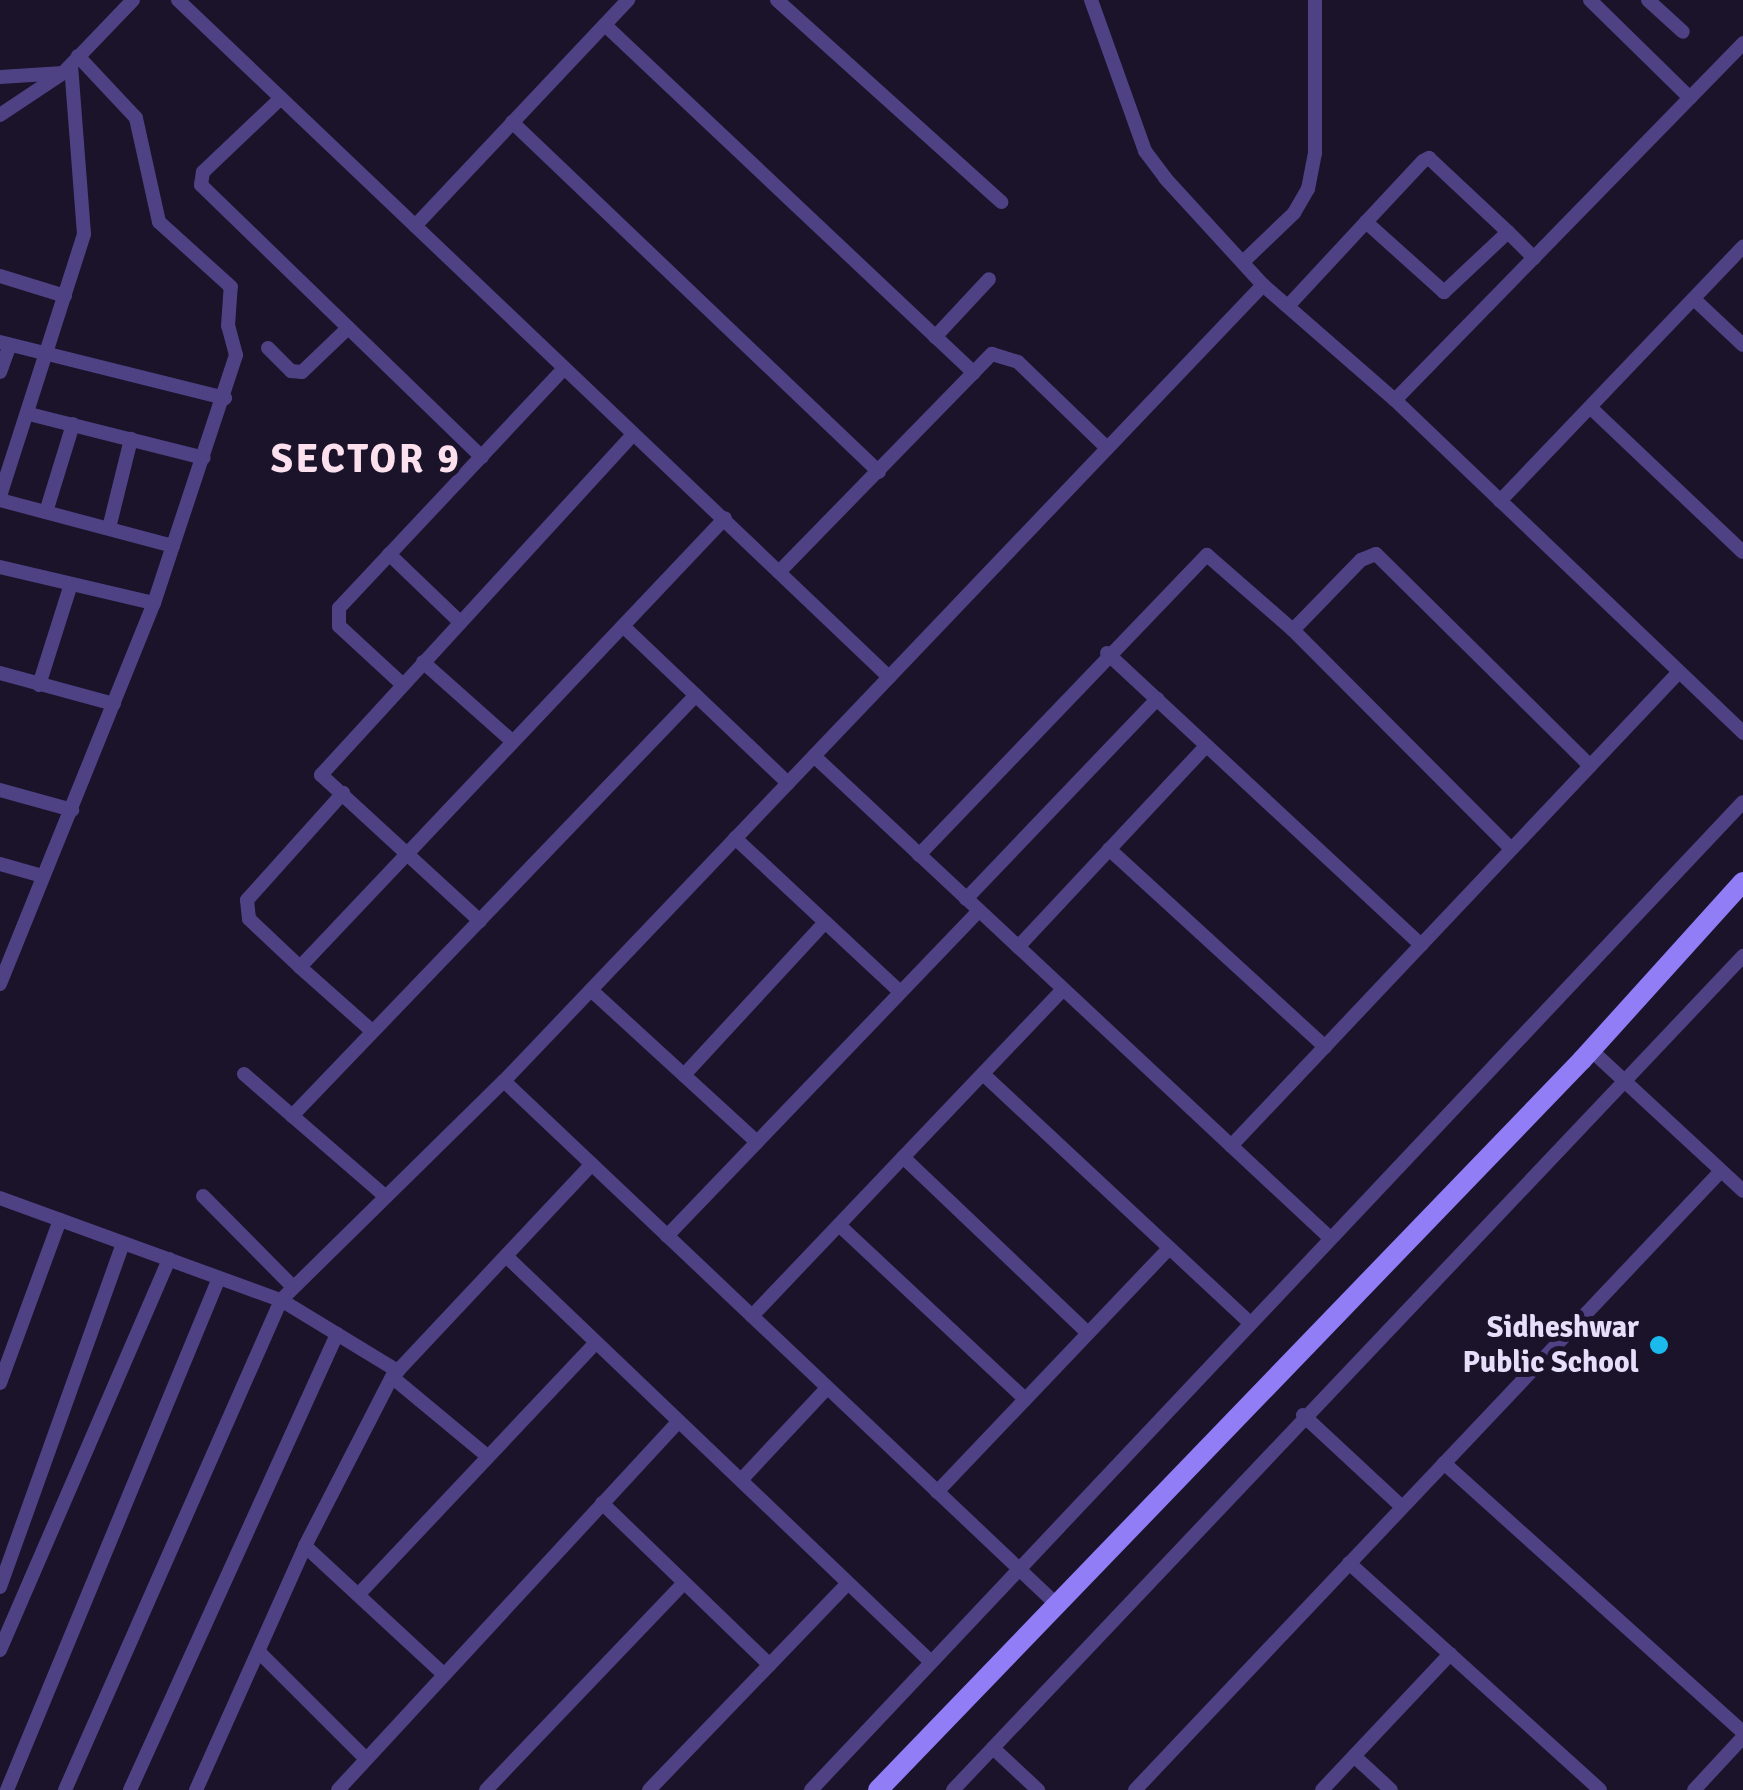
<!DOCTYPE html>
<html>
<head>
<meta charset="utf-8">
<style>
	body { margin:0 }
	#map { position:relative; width:1743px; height:1790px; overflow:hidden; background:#1a132a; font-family:Signika,sans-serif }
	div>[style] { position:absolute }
	.street>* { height:14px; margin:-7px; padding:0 7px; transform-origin:7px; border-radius:7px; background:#4e4285 }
	.secondary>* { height:20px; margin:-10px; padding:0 10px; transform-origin:10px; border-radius:10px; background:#917df5 }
	.dots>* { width:28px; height:28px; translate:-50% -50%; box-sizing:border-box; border:5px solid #1a132a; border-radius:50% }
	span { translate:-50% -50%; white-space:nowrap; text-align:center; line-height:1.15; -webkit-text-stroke:10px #1a132a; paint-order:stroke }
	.poi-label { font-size:30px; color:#e6dffc; font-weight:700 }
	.right { translate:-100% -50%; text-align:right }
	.district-label { font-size:40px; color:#fde0ee; font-weight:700; letter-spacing:2.5px }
</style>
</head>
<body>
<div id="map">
	<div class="street">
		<i style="left:178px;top:0;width:982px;rotate:43.6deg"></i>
		<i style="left:777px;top:0;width:302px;rotate:42deg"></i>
		<i style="left:1091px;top:0;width:160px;rotate:70.3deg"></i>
		<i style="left:1145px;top:151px;width:34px;rotate:53deg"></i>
		<i style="left:1165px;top:178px;width:145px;rotate:47.5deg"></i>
		<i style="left:1263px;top:285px;width:175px;rotate:41.1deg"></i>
		<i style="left:1395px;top:400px;width:482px;rotate:43.7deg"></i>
		<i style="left:1590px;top:0;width:140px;rotate:44.4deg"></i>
		<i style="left:1648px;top:0;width:47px;rotate:42.4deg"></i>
		<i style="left:605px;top:25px;width:507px;rotate:43.32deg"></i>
		<i style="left:0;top:77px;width:63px;rotate:-3.6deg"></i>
		<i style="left:281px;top:98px;width:108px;rotate:136.5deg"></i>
		<i style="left:203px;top:172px;width:13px;rotate:99deg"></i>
		<i style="left:201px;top:185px;width:391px;rotate:44.1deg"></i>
		<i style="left:0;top:115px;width:76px;rotate:-33.7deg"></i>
		<i style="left:63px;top:73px;width:101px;rotate:-46.2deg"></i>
		<i style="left:512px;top:122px;width:507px;rotate:43.64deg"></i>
		<i style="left:415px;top:226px;width:311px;rotate:-46.7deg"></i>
		<i style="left:1508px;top:232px;width:37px;rotate:45deg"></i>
		<i style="left:1245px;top:260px;width:68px;rotate:-43.8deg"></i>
		<i style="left:1294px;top:213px;width:28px;rotate:-60deg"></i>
		<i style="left:1308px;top:189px;width:37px;rotate:-79deg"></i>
		<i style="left:1315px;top:153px;width:153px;rotate:-90deg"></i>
		<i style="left:0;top:276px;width:68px;rotate:17.1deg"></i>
		<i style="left:1694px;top:299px;width:67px;rotate:43.2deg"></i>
		<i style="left:1288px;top:306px;width:115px;rotate:-47.1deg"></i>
		<i style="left:1366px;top:222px;width:83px;rotate:-46.9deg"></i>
		<i style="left:1423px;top:161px;width:7px;rotate:-27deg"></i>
		<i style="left:1429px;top:158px;width:108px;rotate:43.1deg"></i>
		<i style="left:1508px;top:232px;width:88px;rotate:136.8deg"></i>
		<i style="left:1444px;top:292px;width:105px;rotate:-138.1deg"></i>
		<i style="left:935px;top:337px;width:79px;rotate:-47deg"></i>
		<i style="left:0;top:342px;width:232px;rotate:14deg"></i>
		<i style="left:268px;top:348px;width:33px;rotate:45deg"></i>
		<i style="left:291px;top:371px;width:11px;rotate:5deg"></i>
		<i style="left:302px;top:372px;width:64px;rotate:-43.7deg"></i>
		<i style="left:0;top:372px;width:29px;rotate:-70deg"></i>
		<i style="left:1395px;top:400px;width:499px;rotate:-45.7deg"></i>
		<i style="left:1591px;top:408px;width:209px;rotate:43.5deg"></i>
		<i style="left:29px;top:414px;width:180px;rotate:14.1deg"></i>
		<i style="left:0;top:496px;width:275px;rotate:-72.2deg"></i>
		<i style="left:84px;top:234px;width:169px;rotate:-94.4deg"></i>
		<i style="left:0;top:500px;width:179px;rotate:14.9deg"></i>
		<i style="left:1500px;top:501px;width:352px;rotate:-46.3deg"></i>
		<i style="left:46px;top:512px;width:92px;rotate:-72.9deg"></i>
		<i style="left:109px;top:528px;width:92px;rotate:-76.1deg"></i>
		<i style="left:389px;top:554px;width:98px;rotate:43.8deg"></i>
		<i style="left:0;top:567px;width:158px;rotate:13.2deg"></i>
		<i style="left:779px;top:572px;width:305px;rotate:-45.7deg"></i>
		<i style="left:992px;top:354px;width:27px;rotate:17deg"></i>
		<i style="left:1018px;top:362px;width:124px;rotate:44deg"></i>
		<i style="left:623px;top:626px;width:228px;rotate:43.6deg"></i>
		<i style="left:1293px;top:630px;width:98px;rotate:-45.8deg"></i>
		<i style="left:1361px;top:560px;width:16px;rotate:-22deg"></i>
		<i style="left:1376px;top:554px;width:301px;rotate:44.7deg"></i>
		<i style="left:1107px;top:653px;width:429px;rotate:42.9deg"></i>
		<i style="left:423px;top:662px;width:120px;rotate:41.6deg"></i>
		<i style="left:0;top:673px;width:118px;rotate:15.2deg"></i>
		<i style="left:39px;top:685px;width:106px;rotate:-72.4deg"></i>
		<i style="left:403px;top:685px;width:87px;rotate:-137.3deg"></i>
		<i style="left:339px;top:626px;width:18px;rotate:-90deg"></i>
		<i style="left:339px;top:608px;width:329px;rotate:-46.8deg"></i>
		<i style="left:814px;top:756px;width:706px;rotate:43.05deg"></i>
		<i style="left:0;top:790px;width:75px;rotate:15.5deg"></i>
		<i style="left:735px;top:838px;width:226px;rotate:43deg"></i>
		<i style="left:1109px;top:849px;width:293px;rotate:42.5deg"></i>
		<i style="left:919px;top:855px;width:416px;rotate:-46.2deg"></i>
		<i style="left:1207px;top:555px;width:114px;rotate:41.1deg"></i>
		<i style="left:1293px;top:630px;width:309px;rotate:45.1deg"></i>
		<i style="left:0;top:864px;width:44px;rotate:15.9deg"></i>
		<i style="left:966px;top:899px;width:277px;rotate:-46.3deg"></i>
		<i style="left:480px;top:921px;width:216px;rotate:-137.4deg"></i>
		<i style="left:321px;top:775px;width:462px;rotate:-47.5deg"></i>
		<i style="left:1018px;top:947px;width:275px;rotate:-46.9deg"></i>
		<i style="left:300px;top:967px;width:70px;rotate:-136.7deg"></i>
		<i style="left:249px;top:919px;width:19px;rotate:-96deg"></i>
		<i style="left:247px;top:900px;width:144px;rotate:-48.1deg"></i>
		<i style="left:0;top:984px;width:411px;rotate:-68deg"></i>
		<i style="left:154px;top:603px;width:261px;rotate:-71.7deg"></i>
		<i style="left:236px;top:355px;width:30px;rotate:-105deg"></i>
		<i style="left:228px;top:326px;width:39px;rotate:-86deg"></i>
		<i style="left:231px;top:287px;width:97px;rotate:-137.9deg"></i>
		<i style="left:159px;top:222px;width:107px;rotate:-102.5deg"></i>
		<i style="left:136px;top:118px;width:85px;rotate:-133.1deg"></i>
		<i style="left:591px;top:990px;width:225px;rotate:42.5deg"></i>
		<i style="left:372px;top:1031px;width:96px;rotate:-138.4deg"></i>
		<i style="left:300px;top:967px;width:618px;rotate:-46.57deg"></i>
		<i style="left:1591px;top:1050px;width:207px;rotate:42.8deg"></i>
		<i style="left:244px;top:1074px;width:186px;rotate:40.9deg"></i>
		<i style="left:983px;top:1074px;width:365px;rotate:43deg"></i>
		<i style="left:684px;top:1075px;width:208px;rotate:-47.3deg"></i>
		<i style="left:504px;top:1081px;width:759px;rotate:43.45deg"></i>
		<i style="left:292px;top:1116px;width:583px;rotate:-46.18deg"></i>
		<i style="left:1231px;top:1146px;width:652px;rotate:-46.62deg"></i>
		<i style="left:903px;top:1157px;width:255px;rotate:43.6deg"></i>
		<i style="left:203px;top:1196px;width:127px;rotate:45.3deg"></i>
		<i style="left:0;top:1198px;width:299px;rotate:20deg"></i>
		<i style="left:281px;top:1300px;width:137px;rotate:31.3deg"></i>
		<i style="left:839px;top:1225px;width:255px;rotate:43.1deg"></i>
		<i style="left:667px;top:1236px;width:451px;rotate:-46.2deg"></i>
		<i style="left:506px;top:1256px;width:588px;rotate:43.69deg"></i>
		<i style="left:752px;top:1316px;width:451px;rotate:-46.4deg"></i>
		<i style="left:392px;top:1377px;width:122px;rotate:39.7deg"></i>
		<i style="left:0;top:1383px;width:174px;rotate:-69.8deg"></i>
		<i style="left:1303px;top:1415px;width:135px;rotate:42.9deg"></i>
		<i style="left:1444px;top:1463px;width:402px;rotate:42deg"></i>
		<i style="left:741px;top:1480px;width:126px;rotate:-46.9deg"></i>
		<i style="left:937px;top:1492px;width:337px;rotate:-46.4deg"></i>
		<i style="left:602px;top:1503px;width:233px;rotate:44deg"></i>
		<i style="left:305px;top:1546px;width:188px;rotate:42.8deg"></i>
		<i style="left:1349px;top:1563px;width:338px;rotate:42.1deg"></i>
		<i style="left:0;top:1587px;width:365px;rotate:-70.3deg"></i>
		<i style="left:358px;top:1595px;width:347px;rotate:-46.7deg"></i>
		<i style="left:0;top:1650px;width:426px;rotate:-66.6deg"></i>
		<i style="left:259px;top:1652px;width:150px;rotate:45deg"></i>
		<i style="left:993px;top:1748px;width:62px;rotate:43deg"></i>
		<i style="left:1354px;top:1756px;width:50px;rotate:42.6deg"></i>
		<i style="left:7px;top:1790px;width:554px;rotate:-67.51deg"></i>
		<i style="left:65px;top:1790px;width:535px;rotate:-66.21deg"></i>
		<i style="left:281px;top:1300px;width:313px;rotate:-44.5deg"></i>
		<i style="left:504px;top:1081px;width:1100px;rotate:-46.36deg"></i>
		<i style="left:130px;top:1790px;width:501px;rotate:-65.58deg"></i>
		<i style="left:196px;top:1790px;width:267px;rotate:-65.9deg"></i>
		<i style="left:305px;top:1546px;width:190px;rotate:-62.8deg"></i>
		<i style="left:392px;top:1377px;width:292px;rotate:-46.8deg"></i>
		<i style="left:338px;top:1790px;width:502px;rotate:-47.26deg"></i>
		<i style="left:486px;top:1790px;width:286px;rotate:-46.3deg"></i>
		<i style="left:649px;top:1790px;width:287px;rotate:-46.1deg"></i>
		<i style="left:811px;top:1790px;width:1358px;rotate:-46.67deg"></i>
		<i style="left:953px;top:1790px;width:1149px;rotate:-46.55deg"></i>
		<i style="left:1135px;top:1790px;width:852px;rotate:-46.57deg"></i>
		<i style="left:1322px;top:1790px;width:187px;rotate:-46.7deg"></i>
		<i style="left:1694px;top:1790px;width:72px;rotate:-47.2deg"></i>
	</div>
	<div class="secondary">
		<i style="left:878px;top:1790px;width:1014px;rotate:-46.04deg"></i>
		<i style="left:1582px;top:1060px;width:240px;rotate:-47.9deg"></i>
	</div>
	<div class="dots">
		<i style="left:1659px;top:1345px;background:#1abaed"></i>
	</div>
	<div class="poi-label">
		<span class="right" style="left:1639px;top:1345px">Sidheshwar<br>Public School</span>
	</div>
	<div class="district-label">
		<span style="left:366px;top:459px">SECTOR 9</span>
	</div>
</div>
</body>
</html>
